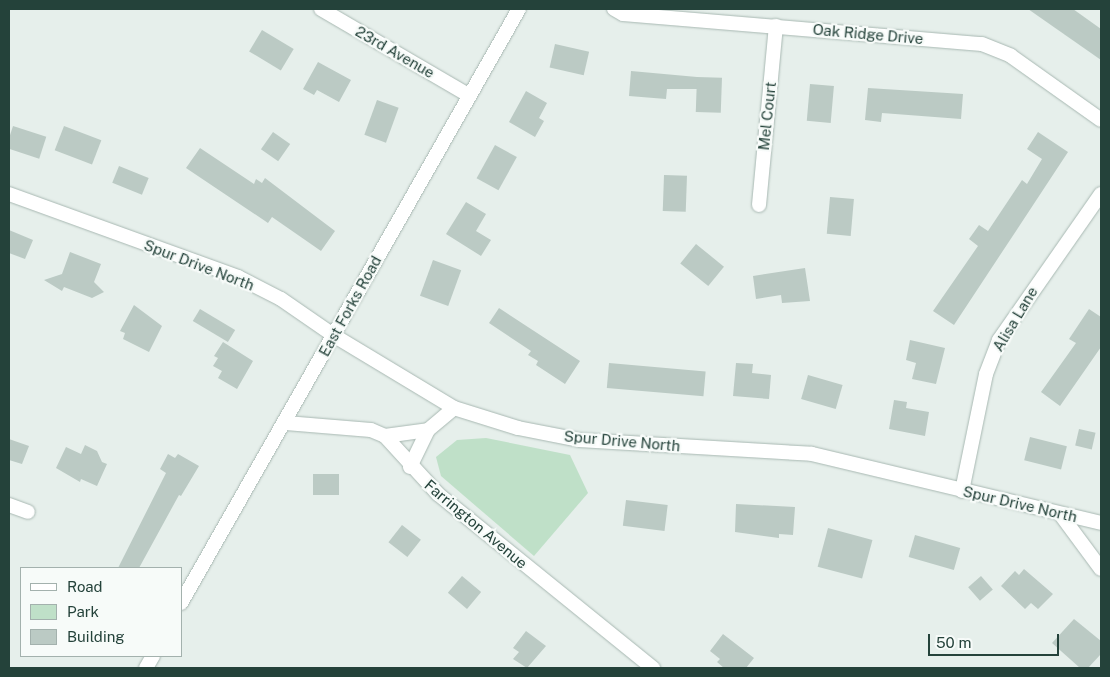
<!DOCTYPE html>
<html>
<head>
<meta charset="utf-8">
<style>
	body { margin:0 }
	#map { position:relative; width:1110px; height:677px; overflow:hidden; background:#e6efeb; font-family:"Public Sans",sans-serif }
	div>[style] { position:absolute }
	.green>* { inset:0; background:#bfe0c8 }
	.building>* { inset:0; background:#bbcac4; transform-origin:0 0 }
	.roads { filter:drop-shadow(0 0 1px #a8b8b2) drop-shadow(0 0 1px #a8b8b2) }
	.street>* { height:14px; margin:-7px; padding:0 7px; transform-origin:7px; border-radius:7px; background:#fff }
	span { translate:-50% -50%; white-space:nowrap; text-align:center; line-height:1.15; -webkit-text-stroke:4.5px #f7fbf9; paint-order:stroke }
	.street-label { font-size:15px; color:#24423a }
	.frame { position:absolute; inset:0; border:10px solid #24423a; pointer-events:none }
	.legend { position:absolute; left:20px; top:567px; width:162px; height:90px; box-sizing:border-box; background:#f7fbf9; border:1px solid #a3b1ad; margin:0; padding:6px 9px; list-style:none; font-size:15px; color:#24423a }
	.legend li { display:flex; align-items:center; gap:10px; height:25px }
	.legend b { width:25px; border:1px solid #a3b1ad }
	.scale { position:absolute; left:928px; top:634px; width:131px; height:22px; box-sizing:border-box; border:2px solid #24423a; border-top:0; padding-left:6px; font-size:15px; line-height:18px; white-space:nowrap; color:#24423a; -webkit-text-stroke:4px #f7fbf9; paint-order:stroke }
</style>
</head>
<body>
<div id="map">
	<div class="green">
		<i style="clip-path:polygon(486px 438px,570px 455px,588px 493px,534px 556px,441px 476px,436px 457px,457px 440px)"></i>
	</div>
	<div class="building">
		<i style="clip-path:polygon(1028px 9px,1073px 9px,1101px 29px,1101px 60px)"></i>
		<i style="left:262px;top:30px;width:37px;height:25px;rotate:31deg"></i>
		<i style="left:555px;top:44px;width:35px;height:24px;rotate:13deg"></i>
		<i style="clip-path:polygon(318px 62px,351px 80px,339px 102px,317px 90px,314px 95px,303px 89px)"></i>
		<i style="clip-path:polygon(631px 71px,697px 77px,697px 89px,667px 89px,666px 99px,629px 96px)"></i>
		<i style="left:697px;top:77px;width:25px;height:35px;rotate:2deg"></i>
		<i style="left:810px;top:84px;width:24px;height:37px;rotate:5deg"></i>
		<i style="clip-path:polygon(868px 88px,963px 94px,961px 119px,882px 113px,881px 122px,865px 120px)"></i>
		<i style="clip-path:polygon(526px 91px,547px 103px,539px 118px,544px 121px,535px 137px,509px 122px)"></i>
		<i style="left:377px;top:100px;width:23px;height:37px;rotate:20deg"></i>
		<i style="left:13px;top:126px;width:35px;height:23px;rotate:18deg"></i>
		<i style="left:64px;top:126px;width:40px;height:26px;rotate:21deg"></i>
		<i style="left:273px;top:132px;width:21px;height:21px;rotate:35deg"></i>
		<i style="clip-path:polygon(1038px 132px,1068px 152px,954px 325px,933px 311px,978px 246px,969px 239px,979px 225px,988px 231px,1022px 180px,1027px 184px,1042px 159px,1027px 149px)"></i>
		<i style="left:495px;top:145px;width:25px;height:38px;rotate:29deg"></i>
		<i style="clip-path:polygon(200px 148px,254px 184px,256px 179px,262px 183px,265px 178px,335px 231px,321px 251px,272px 217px,268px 223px,186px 168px)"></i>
		<i style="left:119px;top:166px;width:32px;height:18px;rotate:22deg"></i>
		<i style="left:664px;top:175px;width:23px;height:36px;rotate:2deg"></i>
		<i style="left:830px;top:197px;width:24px;height:37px;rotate:5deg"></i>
		<i style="clip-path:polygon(466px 202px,486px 214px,476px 231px,491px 240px,481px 256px,446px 234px)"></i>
		<i style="clip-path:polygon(9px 230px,33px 240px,25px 259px,9px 253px)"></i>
		<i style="left:696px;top:244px;width:36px;height:25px;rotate:39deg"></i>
		<i style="clip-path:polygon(70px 252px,101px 264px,94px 282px,104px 292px,92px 298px,64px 287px,62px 291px,44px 280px,62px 274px)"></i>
		<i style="left:433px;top:260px;width:30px;height:38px;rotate:20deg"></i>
		<i style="clip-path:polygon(805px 268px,810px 301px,782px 303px,781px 295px,756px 299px,753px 276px)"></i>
		<i style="clip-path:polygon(134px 305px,162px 326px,149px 352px,123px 339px,125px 333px,120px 331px)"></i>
		<i style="clip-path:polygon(499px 308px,580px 361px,565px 384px,536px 365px,538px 361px,528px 355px,531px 351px,489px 323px)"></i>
		<i style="left:200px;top:309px;width:41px;height:14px;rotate:31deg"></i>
		<i style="clip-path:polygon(1089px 309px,1101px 317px,1101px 347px,1060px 406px,1041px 392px,1076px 343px,1069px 339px)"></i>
		<i style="clip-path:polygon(910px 340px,945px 348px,936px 384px,912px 379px,916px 363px,906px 360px)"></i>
		<i style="clip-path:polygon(223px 342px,253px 361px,237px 389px,218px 378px,222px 371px,213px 366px,218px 358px,214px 356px)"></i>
		<i style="left:609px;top:363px;width:97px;height:25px;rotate:5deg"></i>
		<i style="clip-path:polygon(736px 363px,753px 364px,752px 373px,771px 375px,769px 399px,733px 396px)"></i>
		<i style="left:808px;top:375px;width:36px;height:25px;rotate:16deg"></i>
		<i style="clip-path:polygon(894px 400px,907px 402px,906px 408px,929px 412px,925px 436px,889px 429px)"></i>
		<i style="left:1079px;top:429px;width:17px;height:17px;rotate:13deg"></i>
		<i style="left:1030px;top:437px;width:38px;height:24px;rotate:14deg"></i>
		<i style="clip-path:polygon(9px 439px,29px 446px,22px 464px,9px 460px)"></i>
		<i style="clip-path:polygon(85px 445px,97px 451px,102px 462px,107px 464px,97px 486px,81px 479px,80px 482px,56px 468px,66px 447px,81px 454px)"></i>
		<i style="clip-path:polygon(168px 454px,175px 458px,178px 454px,199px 466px,181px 496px,179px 495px,139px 568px,118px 568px,166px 473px,160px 469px)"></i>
		<i style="left:313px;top:474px;width:26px;height:21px"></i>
		<i style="left:626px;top:500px;width:42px;height:26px;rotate:7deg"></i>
		<i style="clip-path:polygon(736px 504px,795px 507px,793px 535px,779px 534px,779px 538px,735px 532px)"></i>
		<i style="left:402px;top:525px;width:24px;height:22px;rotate:38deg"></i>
		<i style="left:828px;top:528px;width:46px;height:40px;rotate:15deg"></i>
		<i style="left:915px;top:535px;width:47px;height:23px;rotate:16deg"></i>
		<i style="clip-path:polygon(1024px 569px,1053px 594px,1038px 609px,1031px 603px,1025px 609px,1001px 586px,1015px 571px,1019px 575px)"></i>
		<i style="left:462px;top:576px;width:25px;height:22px;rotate:40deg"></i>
		<i style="left:981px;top:576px;width:18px;height:17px;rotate:49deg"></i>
		<i style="clip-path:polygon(1074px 619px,1101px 641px,1101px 654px,1088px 668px,1080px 668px,1052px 643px)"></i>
		<i style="clip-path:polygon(526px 631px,546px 646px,527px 668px,513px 659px,519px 652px,513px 648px)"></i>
		<i style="clip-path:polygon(723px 634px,754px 658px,746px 668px,724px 668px,717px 662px,720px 659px,710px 651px)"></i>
	</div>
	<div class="roads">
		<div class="street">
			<i style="left:321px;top:9px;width:170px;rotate:30.3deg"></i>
			<i style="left:614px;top:9px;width:10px;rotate:29deg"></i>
			<i style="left:623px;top:14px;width:360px;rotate:4.8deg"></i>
			<i style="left:982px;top:44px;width:31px;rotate:22deg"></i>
			<i style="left:1011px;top:56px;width:110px;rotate:35.4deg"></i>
			<i style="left:9px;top:194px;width:244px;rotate:19.9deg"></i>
			<i style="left:238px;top:277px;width:48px;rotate:27.1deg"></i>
			<i style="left:281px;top:299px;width:63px;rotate:34.7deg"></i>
			<i style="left:333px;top:335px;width:141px;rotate:31.1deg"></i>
			<i style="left:454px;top:408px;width:67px;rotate:17.4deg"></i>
			<i style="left:518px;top:428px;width:62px;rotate:11.1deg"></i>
			<i style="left:579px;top:440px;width:233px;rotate:3.4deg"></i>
			<i style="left:812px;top:454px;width:297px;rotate:13.4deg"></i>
			<i style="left:759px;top:205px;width:180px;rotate:-84.6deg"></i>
			<i style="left:286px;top:423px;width:85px;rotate:4.7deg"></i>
			<i style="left:371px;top:430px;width:15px;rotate:23deg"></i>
			<i style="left:385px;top:436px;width:79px;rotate:47.6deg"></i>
			<i style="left:438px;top:494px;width:277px;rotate:39deg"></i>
			<i style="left:385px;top:436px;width:43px;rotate:-7.9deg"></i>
			<i style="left:410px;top:467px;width:41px;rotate:-64.1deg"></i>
			<i style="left:428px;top:430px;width:34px;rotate:-40deg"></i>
			<i style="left:962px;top:491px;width:119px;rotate:-78.4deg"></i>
			<i style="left:986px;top:374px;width:36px;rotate:-69deg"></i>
			<i style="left:999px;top:340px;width:178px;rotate:-55.1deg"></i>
			<i style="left:9px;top:505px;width:20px;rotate:20deg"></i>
			<i style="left:1061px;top:515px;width:67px;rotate:53.5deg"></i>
			<i style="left:181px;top:603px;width:683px;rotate:-60.36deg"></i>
			<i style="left:146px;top:668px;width:14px;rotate:-60deg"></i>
		</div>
	</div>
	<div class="street-label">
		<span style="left:868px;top:34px;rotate:5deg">Oak Ridge Drive</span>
		<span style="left:395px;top:52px;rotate:30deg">23rd Avenue</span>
		<span style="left:767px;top:116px;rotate:-84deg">Mel Court</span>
		<span style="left:199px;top:265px;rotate:21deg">Spur Drive North</span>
		<span style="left:350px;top:306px;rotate:-61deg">East Forks Road</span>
		<span style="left:1015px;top:319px;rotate:-59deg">Alisa Lane</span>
		<span style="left:622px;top:441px;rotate:5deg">Spur Drive North</span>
		<span style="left:1020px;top:504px;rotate:13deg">Spur Drive North</span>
		<span style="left:476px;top:524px;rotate:40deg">Farrington Avenue</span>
	</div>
	<div class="frame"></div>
	<ul class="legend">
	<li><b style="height:6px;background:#fff"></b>Road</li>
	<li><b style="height:14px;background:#bfe0c8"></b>Park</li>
	<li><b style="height:14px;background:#bbcac4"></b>Building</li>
	</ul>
	<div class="scale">50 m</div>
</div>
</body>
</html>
